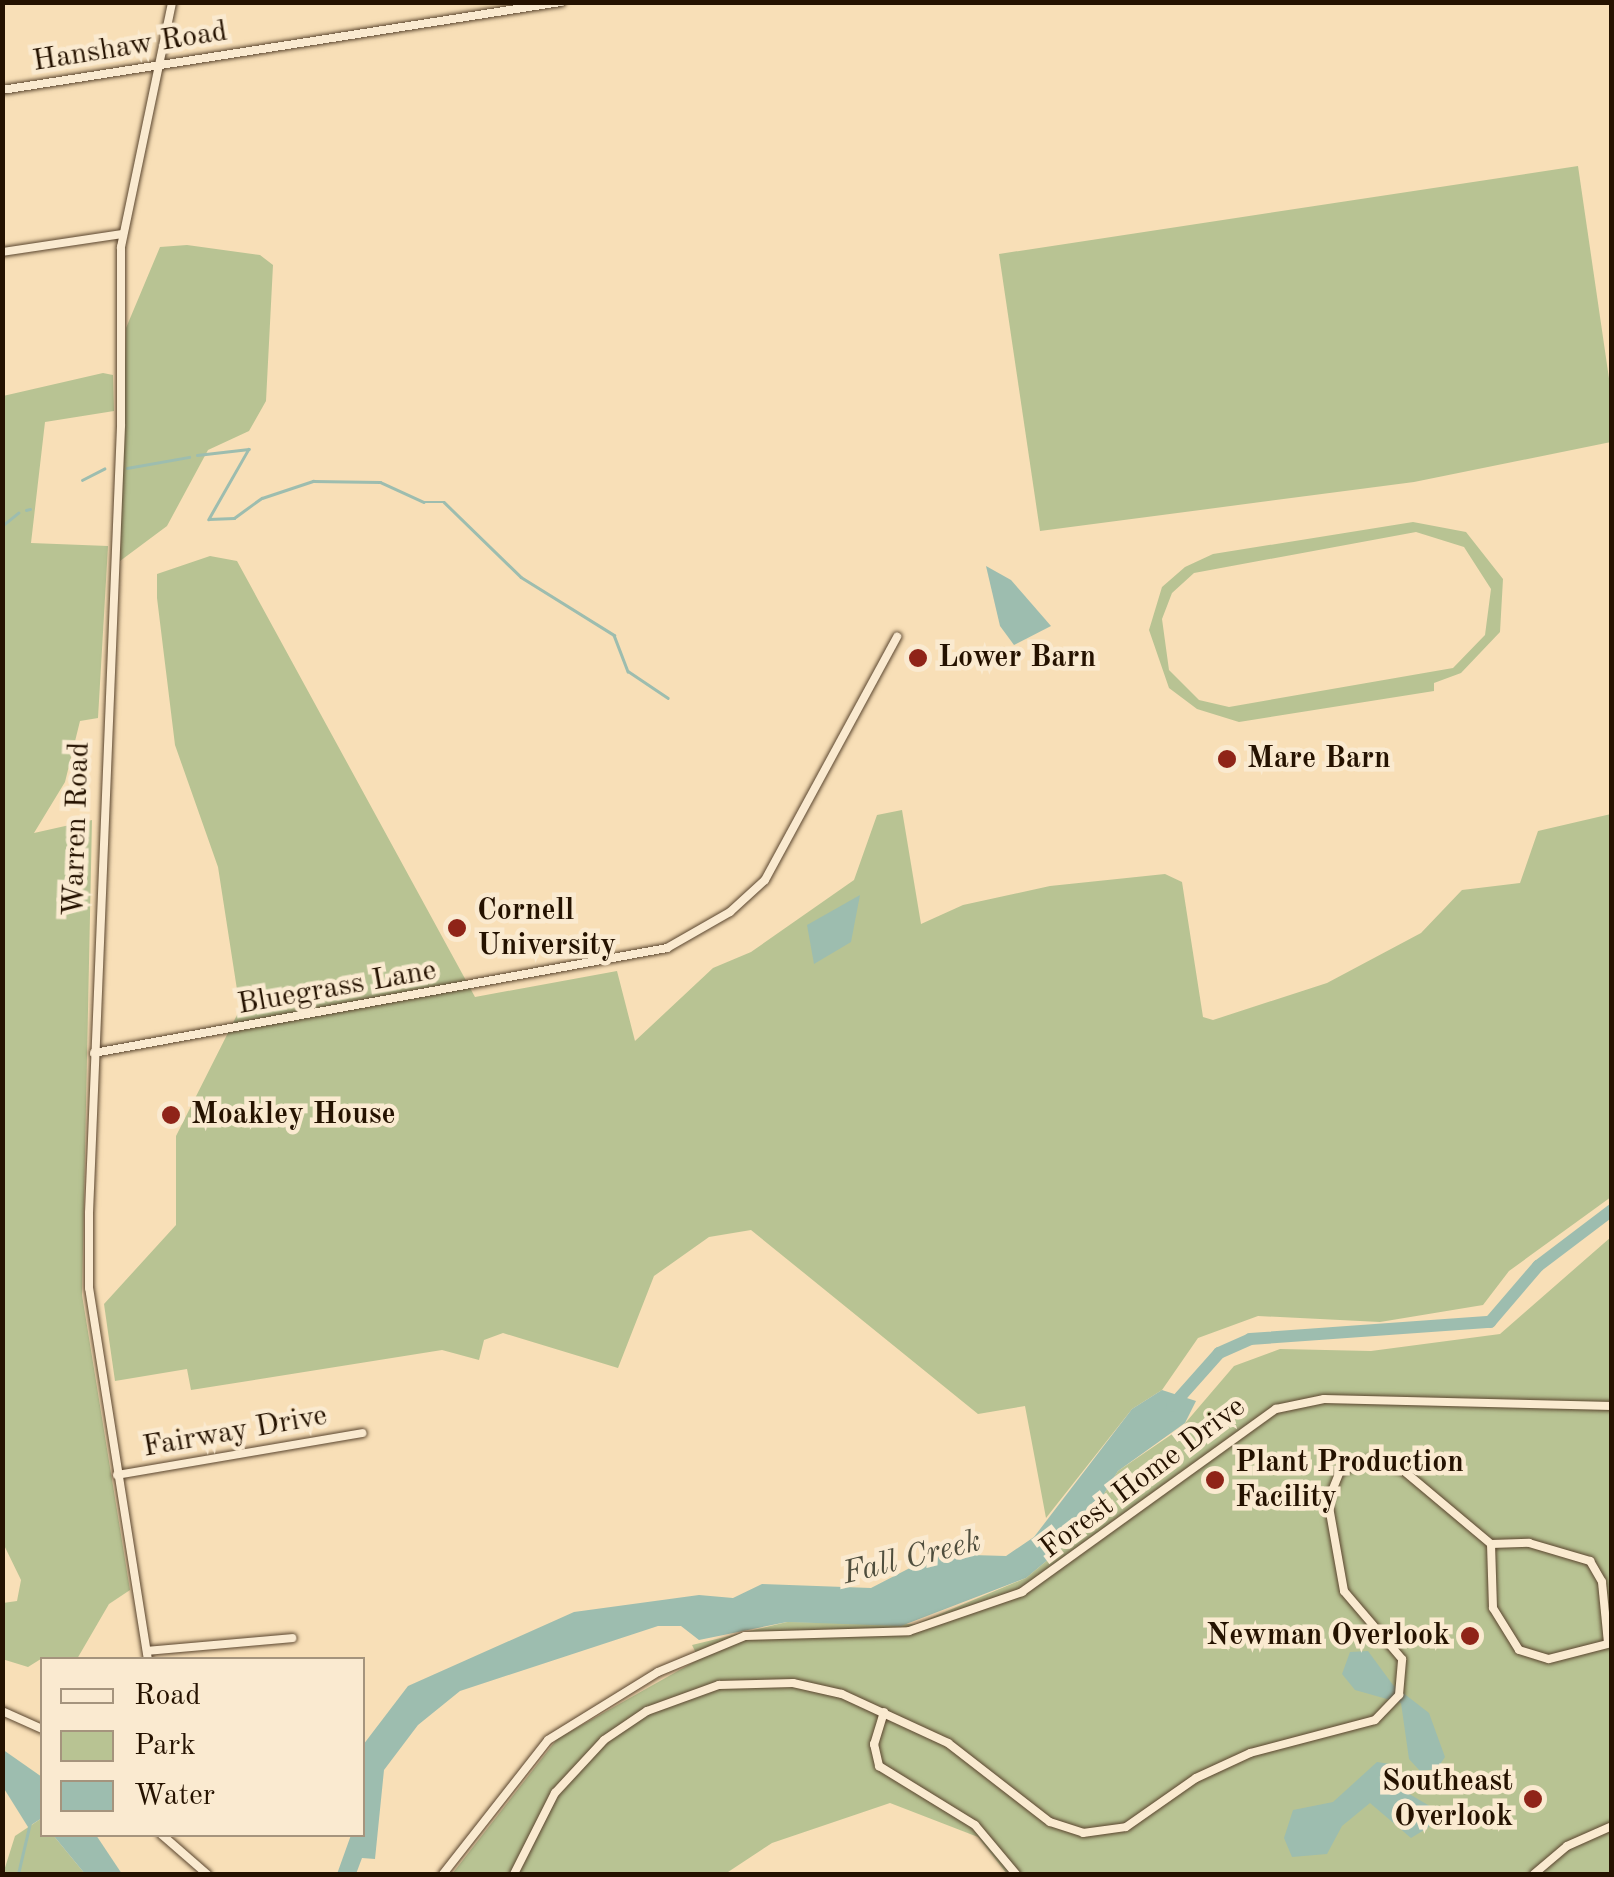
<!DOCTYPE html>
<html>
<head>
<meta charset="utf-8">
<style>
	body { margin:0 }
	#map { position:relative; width:1614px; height:1877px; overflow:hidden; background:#f8dfb7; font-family:"Old Standard TT",serif }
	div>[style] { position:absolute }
	.green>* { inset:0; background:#b8c393 }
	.water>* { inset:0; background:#9dbdaf }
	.stream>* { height:2.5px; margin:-1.25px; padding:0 1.25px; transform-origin:1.25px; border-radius:1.25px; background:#9dbdaf }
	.river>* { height:12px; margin:-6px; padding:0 6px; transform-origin:6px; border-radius:6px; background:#9dbdaf }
	.roads { filter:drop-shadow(0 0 2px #5a452e) drop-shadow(0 0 2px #5a452e) }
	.minor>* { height:8px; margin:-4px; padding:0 4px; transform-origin:4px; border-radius:4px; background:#faead0 }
	.dots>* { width:28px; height:28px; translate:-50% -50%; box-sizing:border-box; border:5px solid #faead0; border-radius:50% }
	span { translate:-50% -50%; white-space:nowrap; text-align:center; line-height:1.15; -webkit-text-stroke:9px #faead0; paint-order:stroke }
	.street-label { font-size:30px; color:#251200 }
	.poi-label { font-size:30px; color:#251200; font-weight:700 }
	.left { translate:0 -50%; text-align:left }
	.right { translate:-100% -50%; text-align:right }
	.water-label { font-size:32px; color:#4f4e3d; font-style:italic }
	.frame { position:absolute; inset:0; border:5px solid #251200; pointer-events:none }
	.legend { position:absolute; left:40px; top:1657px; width:325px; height:180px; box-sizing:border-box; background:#faead0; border:2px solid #a5947d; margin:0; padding:12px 18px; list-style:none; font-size:30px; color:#251200 }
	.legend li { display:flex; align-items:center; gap:20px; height:50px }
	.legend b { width:50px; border:2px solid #a5947d }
</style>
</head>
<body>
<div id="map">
	<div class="green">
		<i style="clip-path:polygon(1578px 166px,1611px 392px,1611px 442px,1414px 482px,1040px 531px,999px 254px)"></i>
		<i style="clip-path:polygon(187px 245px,260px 255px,273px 265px,266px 401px,249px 431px,208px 450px,167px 526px,120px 561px,126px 328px,160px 247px)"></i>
		<i style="clip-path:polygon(103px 373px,113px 375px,114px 411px,45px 422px,31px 543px,108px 546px,98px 718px,80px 721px,65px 782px,34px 833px,92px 820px,82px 1295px,130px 1590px,109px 1604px,77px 1659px,44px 1657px,28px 1667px,2px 1659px,3px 1603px,17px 1601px,21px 1580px,2px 1541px,3px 396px)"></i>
		<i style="clip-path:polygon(evenodd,1413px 522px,1466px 532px,1503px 579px,1500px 632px,1461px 673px,1434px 683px,1434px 691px,1239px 722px,1197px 709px,1169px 688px,1149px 630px,1162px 587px,1185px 567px,1213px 554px,1413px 522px,1416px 532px,1464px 547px,1491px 589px,1485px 635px,1453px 668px,1229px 707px,1199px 700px,1169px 670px,1162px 619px,1172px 593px,1194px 573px,1416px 532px)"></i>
		<i style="clip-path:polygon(210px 556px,237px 561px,475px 997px,617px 971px,635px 1041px,713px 968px,751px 952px,854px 880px,877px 815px,902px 810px,921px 924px,963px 905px,1050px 886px,1165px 874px,1182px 882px,1203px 1017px,1213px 1020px,1327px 983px,1421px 933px,1462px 890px,1520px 883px,1538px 831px,1611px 814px,1611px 1197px,1509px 1271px,1483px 1305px,1380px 1322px,1258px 1316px,1198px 1338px,1162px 1390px,1132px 1409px,1046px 1518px,1025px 1406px,978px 1414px,751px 1230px,709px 1237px,654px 1276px,618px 1368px,503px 1333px,484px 1340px,479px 1360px,442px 1350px,191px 1390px,187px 1369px,115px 1381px,104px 1304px,176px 1225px,176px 1136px,240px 1009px,218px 867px,175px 745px,157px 598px,157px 574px)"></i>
		<i style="clip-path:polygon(1611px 1237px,1611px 1874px,1007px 1874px,978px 1837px,890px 1803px,772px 1843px,725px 1874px,452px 1874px,557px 1739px,699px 1659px,692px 1645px,787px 1622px,916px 1624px,1026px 1578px,1080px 1533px,1118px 1471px,1181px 1428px,1234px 1366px,1280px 1349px,1371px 1351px,1500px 1334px)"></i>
		<i style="clip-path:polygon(42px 1818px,42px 1834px,53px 1835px,85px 1874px,3px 1874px,15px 1836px)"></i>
	</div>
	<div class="water">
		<i style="clip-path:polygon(986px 566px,1011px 580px,1051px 626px,1014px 645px,1000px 626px)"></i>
		<i style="clip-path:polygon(860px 895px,851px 942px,814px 964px,807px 925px)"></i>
		<i style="clip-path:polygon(1162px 1390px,1196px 1401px,1185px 1423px,1118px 1471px,1080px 1533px,1026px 1578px,901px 1626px,787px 1622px,699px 1640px,681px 1626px,658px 1626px,460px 1691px,418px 1725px,384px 1770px,375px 1859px,362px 1858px,356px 1874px,337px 1874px,351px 1835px,362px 1834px,363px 1745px,408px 1686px,574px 1612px,699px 1595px,733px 1598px,762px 1584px,871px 1588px,937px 1554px,1006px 1556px,1034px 1537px,1132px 1409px)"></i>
		<i style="clip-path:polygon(1368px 1651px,1393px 1685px,1429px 1713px,1445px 1757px,1437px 1769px,1420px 1771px,1409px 1759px,1401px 1703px,1355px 1690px,1342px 1674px,1350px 1652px)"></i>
		<i style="clip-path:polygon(2px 1749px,42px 1777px,42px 1818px,28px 1827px,3px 1787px)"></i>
		<i style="clip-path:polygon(1377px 1762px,1390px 1764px,1406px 1792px,1433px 1808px,1429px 1827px,1411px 1838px,1370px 1803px,1342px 1826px,1327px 1854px,1292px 1857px,1284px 1838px,1293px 1810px,1333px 1802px)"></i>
		<i style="clip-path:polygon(53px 1835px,96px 1835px,122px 1874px,85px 1874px)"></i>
	</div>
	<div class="stream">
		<i style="left:197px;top:455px;width:52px;rotate:-6.6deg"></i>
		<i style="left:249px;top:449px;width:81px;rotate:119.7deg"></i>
		<i style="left:209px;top:519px;width:25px;rotate:-2deg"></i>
		<i style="left:234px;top:518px;width:34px;rotate:-36deg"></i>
		<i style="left:262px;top:498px;width:54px;rotate:-18.4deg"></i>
		<i style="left:313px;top:481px;width:67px;rotate:0.9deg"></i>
		<i style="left:380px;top:482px;width:48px;rotate:24.4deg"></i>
		<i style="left:424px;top:502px;width:20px"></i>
		<i style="left:444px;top:502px;width:107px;rotate:44.2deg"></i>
		<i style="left:521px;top:577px;width:110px;rotate:31.9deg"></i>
		<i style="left:614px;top:635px;width:39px;rotate:69deg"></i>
		<i style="left:628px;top:671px;width:48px;rotate:34deg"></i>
		<i style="left:127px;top:468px;width:63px;rotate:-10.1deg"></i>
		<i style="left:82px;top:480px;width:25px;rotate:-27deg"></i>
		<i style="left:26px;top:510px;width:4px;rotate:-14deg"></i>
		<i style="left:2px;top:526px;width:21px;rotate:-39deg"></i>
		<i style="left:18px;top:1874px;width:52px;rotate:-76.8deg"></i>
	</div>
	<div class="river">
		<i style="left:1172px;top:1406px;width:71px;rotate:-48.4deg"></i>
		<i style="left:1219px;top:1353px;width:34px;rotate:-24deg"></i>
		<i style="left:1250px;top:1339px;width:241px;rotate:-4.1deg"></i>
		<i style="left:1490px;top:1322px;width:74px;rotate:-49.4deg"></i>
		<i style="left:1538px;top:1266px;width:93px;rotate:-37.1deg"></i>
	</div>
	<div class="roads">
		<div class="minor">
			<i style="left:2px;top:90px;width:566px;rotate:-8.95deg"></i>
			<i style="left:2px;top:252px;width:121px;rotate:-8.5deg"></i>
			<i style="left:94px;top:1053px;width:583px;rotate:-10.38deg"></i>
			<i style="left:667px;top:948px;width:73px;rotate:-29.7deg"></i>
			<i style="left:730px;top:912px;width:47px;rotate:-42.4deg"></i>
			<i style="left:765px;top:880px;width:277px;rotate:-61.5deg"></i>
			<i style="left:117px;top:1475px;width:249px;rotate:-9.7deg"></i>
			<i style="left:1491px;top:1544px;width:64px;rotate:88.2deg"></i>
			<i style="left:1493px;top:1608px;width:49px;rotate:58.2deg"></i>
			<i style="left:1519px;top:1650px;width:31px;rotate:17deg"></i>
			<i style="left:1549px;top:1659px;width:65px;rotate:-14.3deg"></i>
			<i style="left:147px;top:1651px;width:146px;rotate:-5.1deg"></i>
			<i style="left:148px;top:1660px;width:377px;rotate:-99deg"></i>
			<i style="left:89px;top:1288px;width:75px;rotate:-90deg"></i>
			<i style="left:89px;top:1213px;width:789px;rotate:-87.67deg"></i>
			<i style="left:121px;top:425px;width:178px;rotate:-90deg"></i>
			<i style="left:121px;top:247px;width:250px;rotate:-78.2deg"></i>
			<i style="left:2px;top:1711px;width:44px;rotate:24.2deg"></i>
			<i style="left:884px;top:1712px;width:34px;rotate:107deg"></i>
			<i style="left:874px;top:1744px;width:23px;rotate:77deg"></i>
			<i style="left:879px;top:1766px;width:113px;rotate:31.6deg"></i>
			<i style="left:975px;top:1825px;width:64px;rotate:50.1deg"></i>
			<i style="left:161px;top:1834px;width:61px;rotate:41deg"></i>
			<i style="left:443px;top:1874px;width:170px;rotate:-51.9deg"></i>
			<i style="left:548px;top:1740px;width:129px;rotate:-31.7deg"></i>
			<i style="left:658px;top:1672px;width:94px;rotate:-22.5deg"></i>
			<i style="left:745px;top:1636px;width:164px;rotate:-1.7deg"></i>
			<i style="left:909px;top:1631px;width:120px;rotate:-19deg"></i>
			<i style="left:1022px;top:1592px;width:313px;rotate:-35.8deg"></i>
			<i style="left:1276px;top:1409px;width:49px;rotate:-11.8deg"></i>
			<i style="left:1324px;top:1399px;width:288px;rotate:1.4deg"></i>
			<i style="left:514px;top:1874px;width:91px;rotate:-63.2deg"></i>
			<i style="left:555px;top:1793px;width:72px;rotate:-47.2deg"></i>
			<i style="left:604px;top:1740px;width:52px;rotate:-34deg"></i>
			<i style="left:647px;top:1711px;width:77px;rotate:-19.9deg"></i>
			<i style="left:719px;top:1685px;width:74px;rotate:-1.5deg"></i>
			<i style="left:793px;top:1683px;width:50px;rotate:12.7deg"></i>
			<i style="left:842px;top:1694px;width:117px;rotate:24.8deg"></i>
			<i style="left:948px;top:1743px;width:129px;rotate:37.8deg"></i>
			<i style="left:1050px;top:1822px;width:35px;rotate:18deg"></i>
			<i style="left:1083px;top:1833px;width:43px;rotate:-7.9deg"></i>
			<i style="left:1126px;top:1827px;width:85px;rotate:-35deg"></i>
			<i style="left:1196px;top:1778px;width:60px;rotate:-24.8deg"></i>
			<i style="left:1250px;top:1753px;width:129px;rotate:-14.8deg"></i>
			<i style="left:1375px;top:1720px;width:35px;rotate:-46deg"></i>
			<i style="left:1399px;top:1695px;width:36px;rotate:-85deg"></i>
			<i style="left:1402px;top:1659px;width:89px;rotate:-130.5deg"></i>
			<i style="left:1344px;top:1591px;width:91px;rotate:-100.1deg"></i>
			<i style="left:1328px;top:1501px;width:32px;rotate:-68deg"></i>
			<i style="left:1340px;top:1471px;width:33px;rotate:-20deg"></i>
			<i style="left:1371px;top:1460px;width:35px;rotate:18deg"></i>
			<i style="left:1404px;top:1471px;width:114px;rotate:40deg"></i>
			<i style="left:1491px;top:1544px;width:38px;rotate:-2deg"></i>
			<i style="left:1529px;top:1543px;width:64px;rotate:16.4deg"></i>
			<i style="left:1590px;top:1561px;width:24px;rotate:60deg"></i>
			<i style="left:1602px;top:1582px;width:61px;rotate:84.4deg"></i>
			<i style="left:1534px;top:1874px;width:43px;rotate:-40.3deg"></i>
			<i style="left:1567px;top:1846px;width:49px;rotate:-24deg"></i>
		</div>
	</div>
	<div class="dots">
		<i style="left:918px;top:658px;background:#8f2418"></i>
		<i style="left:1227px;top:759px;background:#8f2418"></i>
		<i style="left:457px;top:928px;background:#8f2418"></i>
		<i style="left:171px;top:1115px;background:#8f2418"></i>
		<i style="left:1215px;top:1480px;background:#8f2418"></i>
		<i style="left:1470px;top:1636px;background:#8f2418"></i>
		<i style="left:1533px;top:1799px;background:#8f2418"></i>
	</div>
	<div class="street-label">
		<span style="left:130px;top:47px;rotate:-9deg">Hanshaw Road</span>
		<span style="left:77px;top:829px;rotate:-88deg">Warren Road</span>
		<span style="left:337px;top:988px;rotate:-10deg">Bluegrass Lane</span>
		<span style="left:235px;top:1432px;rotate:-10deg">Fairway Drive</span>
		<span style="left:1143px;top:1478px;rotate:-37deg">Forest Home Drive</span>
	</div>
	<div class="poi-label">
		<span class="left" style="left:938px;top:658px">Lower Barn</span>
		<span class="left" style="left:1247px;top:759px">Mare Barn</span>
		<span class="left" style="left:477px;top:928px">Cornell<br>University</span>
		<span class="left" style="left:191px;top:1115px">Moakley House</span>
		<span class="left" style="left:1235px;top:1480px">Plant Production<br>Facility</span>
		<span class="right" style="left:1450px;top:1636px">Newman Overlook</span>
		<span class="right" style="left:1513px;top:1799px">Southeast<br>Overlook</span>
	</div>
	<div class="water-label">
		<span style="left:912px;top:1559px;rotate:-14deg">Fall Creek</span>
	</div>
	<div class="frame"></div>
	<ul class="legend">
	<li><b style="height:12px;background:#faead0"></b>Road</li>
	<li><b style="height:28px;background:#b8c393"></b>Park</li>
	<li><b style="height:28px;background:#9dbdaf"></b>Water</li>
	</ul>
</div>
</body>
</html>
